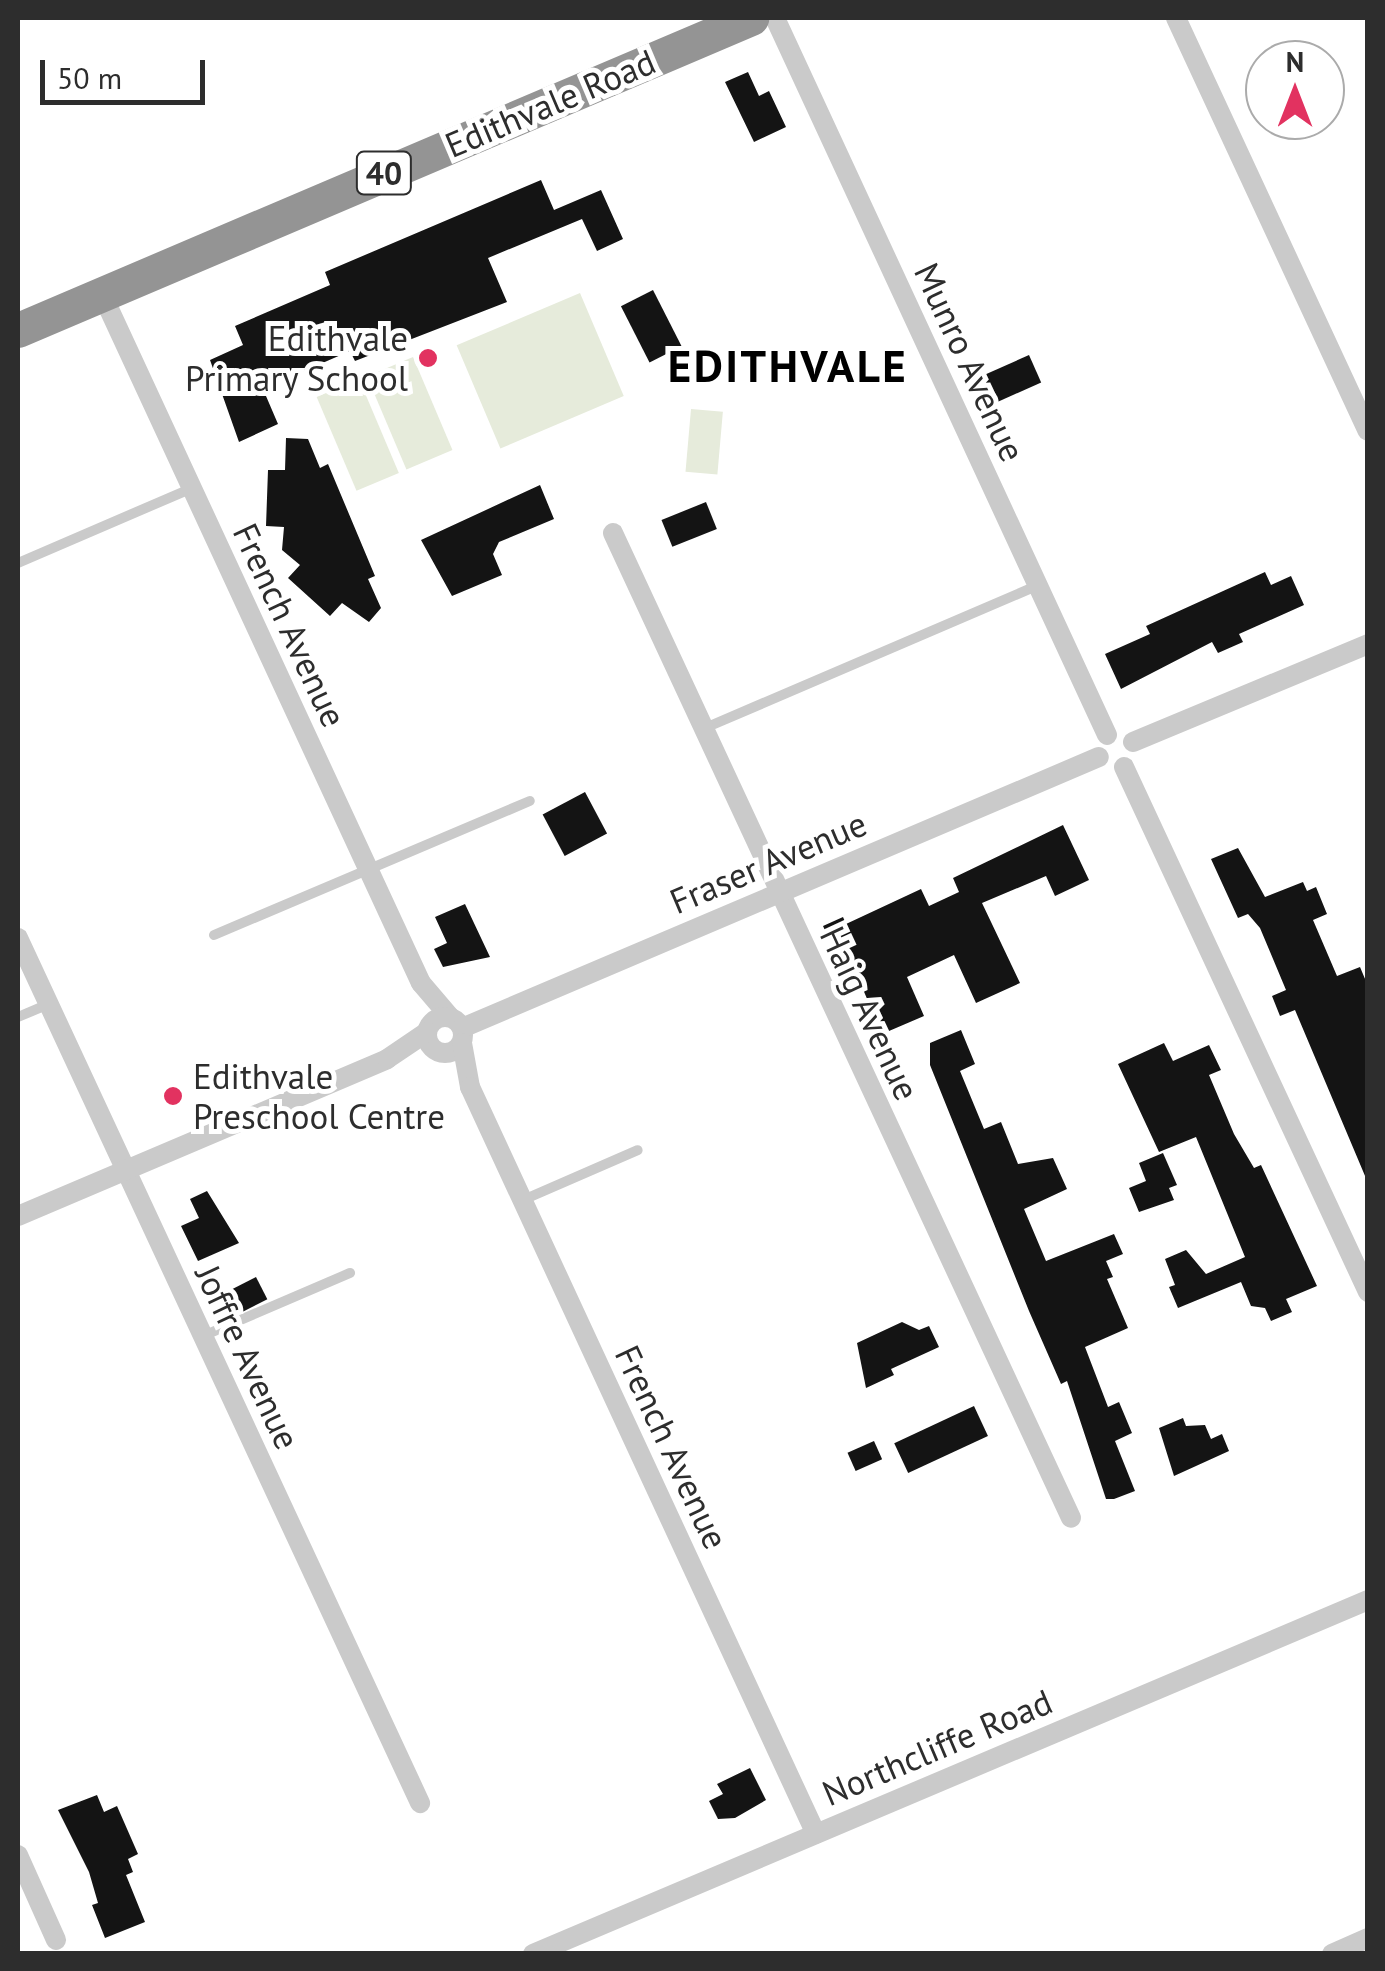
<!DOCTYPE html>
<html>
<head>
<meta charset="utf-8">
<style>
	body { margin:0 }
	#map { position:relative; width:1385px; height:1971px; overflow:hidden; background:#fff; font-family:"PT Sans",sans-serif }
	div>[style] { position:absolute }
	.green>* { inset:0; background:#e6ebdb; transform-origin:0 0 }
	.building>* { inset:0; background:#141414; transform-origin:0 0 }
	.lane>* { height:10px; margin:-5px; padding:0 5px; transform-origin:5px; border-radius:5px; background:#cacaca }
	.street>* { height:20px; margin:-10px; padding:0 10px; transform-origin:10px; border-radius:10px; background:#cacaca }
	.street>.ring { margin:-10px; padding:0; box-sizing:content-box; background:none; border:20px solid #cacaca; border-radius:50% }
	.highway>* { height:35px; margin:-17.5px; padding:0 17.5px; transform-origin:17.5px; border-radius:17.5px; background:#949494 }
	.dots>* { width:28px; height:28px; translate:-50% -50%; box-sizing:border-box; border:5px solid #fff; border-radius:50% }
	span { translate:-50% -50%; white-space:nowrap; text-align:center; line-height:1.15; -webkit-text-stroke:10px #fff; paint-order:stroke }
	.shield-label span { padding:2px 8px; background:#fff; border:2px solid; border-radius:8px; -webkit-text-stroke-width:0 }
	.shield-label { font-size:32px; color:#2d2d2d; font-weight:700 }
	.street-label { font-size:35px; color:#2d2d2d }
	.poi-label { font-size:35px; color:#2d2d2d }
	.right { translate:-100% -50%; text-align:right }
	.left { translate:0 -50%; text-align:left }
	.district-label { font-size:45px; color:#000; font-weight:700; letter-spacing:2.5px }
	.frame { position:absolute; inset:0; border:20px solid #2d2d2d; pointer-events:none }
	.north { position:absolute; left:1245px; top:40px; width:100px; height:100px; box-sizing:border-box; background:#fff; border:2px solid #ababab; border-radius:50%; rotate:0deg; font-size:28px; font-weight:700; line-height:40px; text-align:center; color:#2d2d2d }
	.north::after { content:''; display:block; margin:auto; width:35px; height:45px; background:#e23260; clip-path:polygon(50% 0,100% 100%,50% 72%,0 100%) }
	.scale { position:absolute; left:40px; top:60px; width:165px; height:45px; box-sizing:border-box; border:5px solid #2d2d2d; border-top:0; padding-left:12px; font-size:30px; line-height:35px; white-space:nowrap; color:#2d2d2d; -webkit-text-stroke:8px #fff; paint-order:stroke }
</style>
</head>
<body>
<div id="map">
	<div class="green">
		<i style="left:580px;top:293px;width:112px;height:134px;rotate:67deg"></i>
		<i style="left:413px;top:357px;width:101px;height:50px;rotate:67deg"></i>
		<i style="left:359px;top:379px;width:102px;height:46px;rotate:67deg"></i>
		<i style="left:691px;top:409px;width:32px;height:63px;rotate:5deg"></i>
	</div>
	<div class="building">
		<i style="clip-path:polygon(748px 72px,759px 96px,769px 91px,786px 127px,754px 142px,725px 82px)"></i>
		<i style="clip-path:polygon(541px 180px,554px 210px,601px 190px,623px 239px,597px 251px,582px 219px,488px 258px,507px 302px,355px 361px,350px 351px,263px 389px,278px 424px,239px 442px,210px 360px,243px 345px,235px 326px,330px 285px,325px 272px)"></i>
		<i style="left:653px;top:290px;width:63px;height:36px;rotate:63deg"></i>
		<i style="left:1029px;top:355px;width:30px;height:51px;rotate:66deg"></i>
		<i style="clip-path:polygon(286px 438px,308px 439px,320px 468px,328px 464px,375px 576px,368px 579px,381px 608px,369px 622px,342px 603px,330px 616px,288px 578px,300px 565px,282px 550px,284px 527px,266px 526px,268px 470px,285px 470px)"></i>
		<i style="clip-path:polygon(540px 485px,554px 519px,499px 542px,493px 554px,502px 575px,452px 596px,421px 540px)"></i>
		<i style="left:706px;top:502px;width:29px;height:48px;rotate:68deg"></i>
		<i style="clip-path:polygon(1265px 572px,1271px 585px,1291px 576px,1304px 605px,1239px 634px,1243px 642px,1218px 653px,1212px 642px,1121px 689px,1105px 654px,1150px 634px,1146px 626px)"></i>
		<i style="left:585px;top:792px;width:47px;height:48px;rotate:62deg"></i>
		<i style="clip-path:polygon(1063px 825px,1089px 880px,1055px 896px,1046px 876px,982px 903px,1020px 983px,976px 1003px,954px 955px,907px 977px,924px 1016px,882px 1034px,845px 947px,835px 952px,823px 926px,843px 917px,846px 924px,921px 889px,929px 906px,959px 892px,953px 878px)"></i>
		<i style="clip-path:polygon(1238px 848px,1265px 897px,1303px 882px,1307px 891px,1316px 887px,1327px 914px,1313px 920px,1337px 976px,1360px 967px,1368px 986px,1368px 1183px,1295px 1010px,1280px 1016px,1272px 996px,1286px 990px,1260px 928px,1248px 914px,1238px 918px,1211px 859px)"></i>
		<i style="clip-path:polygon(465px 904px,490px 957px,443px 967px,434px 949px,447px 943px,435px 917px)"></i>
		<i style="clip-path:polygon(961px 1030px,975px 1064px,960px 1071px,984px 1129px,1001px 1122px,1018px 1164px,1053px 1158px,1067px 1189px,1024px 1209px,1046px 1261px,1114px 1234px,1123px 1254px,1106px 1261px,1113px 1277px,1107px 1279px,1128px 1328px,1085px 1347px,1108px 1407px,1119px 1402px,1132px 1433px,1115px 1441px,1135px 1491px,1114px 1499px,1106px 1499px,1067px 1381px,1061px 1384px,1029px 1311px,930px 1065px,930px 1043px)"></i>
		<i style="clip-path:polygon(1164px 1043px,1173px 1061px,1209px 1045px,1221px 1070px,1209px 1075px,1234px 1134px,1254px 1168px,1261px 1165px,1317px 1286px,1286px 1299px,1292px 1312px,1271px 1321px,1265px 1308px,1251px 1306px,1241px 1282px,1178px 1308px,1169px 1287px,1175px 1285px,1165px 1259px,1186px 1250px,1206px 1274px,1245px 1257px,1196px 1137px,1159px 1152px,1118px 1064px)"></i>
		<i style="clip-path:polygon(1163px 1153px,1177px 1185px,1169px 1188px,1174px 1200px,1139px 1212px,1129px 1188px,1146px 1181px,1139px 1163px)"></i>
		<i style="clip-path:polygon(207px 1191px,239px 1243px,198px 1261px,181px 1226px,199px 1218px,190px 1199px)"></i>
		<i style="left:256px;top:1277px;width:25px;height:33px;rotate:63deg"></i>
		<i style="clip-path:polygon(902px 1322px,919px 1330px,929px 1326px,939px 1347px,891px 1369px,894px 1375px,866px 1388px,857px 1343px)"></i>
		<i style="left:974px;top:1406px;width:33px;height:88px;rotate:65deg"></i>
		<i style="clip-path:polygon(1183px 1418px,1186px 1426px,1205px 1425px,1211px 1439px,1222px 1434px,1229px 1451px,1174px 1476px,1159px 1428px)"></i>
		<i style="left:874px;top:1441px;width:20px;height:29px;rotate:66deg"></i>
		<i style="clip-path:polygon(750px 1768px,766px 1800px,735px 1818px,718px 1819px,709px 1801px,723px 1794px,717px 1784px)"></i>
		<i style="clip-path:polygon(97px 1795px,104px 1812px,117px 1806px,138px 1854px,128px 1859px,133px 1872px,126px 1875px,145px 1922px,105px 1938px,92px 1905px,98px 1903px,89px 1872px,58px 1810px)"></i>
	</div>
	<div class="lane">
		<i style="left:18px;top:563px;width:187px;rotate:-23.3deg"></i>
		<i style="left:705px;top:728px;width:362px;rotate:-23.2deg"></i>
		<i style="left:214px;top:935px;width:343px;rotate:-23deg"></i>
		<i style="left:18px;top:1017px;width:33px;rotate:-23deg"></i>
		<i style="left:523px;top:1200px;width:125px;rotate:-23.5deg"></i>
		<i style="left:203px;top:1336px;width:160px;rotate:-23.2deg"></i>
	</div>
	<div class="street">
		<i style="left:775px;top:18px;width:790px;rotate:65.15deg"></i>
		<i style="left:1176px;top:18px;width:455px;rotate:65.1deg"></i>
		<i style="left:102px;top:294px;width:759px;rotate:65.16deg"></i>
		<i style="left:421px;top:983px;width:45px;rotate:49.5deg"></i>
		<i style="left:613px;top:533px;width:1086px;rotate:65.06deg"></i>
		<i style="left:1133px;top:742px;width:255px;rotate:-22.6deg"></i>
		<i style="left:1124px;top:767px;width:579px;rotate:65.07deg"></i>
		<i style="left:18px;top:938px;width:954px;rotate:65.07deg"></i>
		<i class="ring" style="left:427px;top:1017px;width:16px;height:16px"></i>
		<i style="left:462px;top:1028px;width:692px;rotate:-23.05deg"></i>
		<i style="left:462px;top:1043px;width:45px;rotate:79.7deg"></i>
		<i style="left:470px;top:1087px;width:823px;rotate:65.15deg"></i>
		<i style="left:18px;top:1216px;width:401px;rotate:-23deg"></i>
		<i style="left:387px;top:1059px;width:48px;rotate:-34deg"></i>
		<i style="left:18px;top:1855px;width:93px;rotate:65.9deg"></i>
		<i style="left:533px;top:1954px;width:907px;rotate:-22.97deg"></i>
		<i style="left:1332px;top:1954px;width:39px;rotate:-24deg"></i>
	</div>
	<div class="highway">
		<i style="left:18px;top:330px;width:797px;rotate:-23.06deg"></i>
	</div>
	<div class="dots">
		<i style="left:428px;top:358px;background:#e23260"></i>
		<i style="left:173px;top:1096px;background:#e23260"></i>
	</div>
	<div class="shield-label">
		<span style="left:384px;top:173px">40</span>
	</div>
	<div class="street-label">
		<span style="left:550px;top:103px;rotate:-23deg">Edithvale Road</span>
		<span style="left:970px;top:362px;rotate:65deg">Munro Avenue</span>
		<span style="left:290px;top:625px;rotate:65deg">French Avenue</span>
		<span style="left:768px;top:862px;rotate:-23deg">Fraser Avenue</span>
		<span style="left:870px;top:1013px;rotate:65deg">Haig Avenue</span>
		<span style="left:248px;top:1357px;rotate:65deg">Joffre Avenue</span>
		<span style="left:672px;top:1447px;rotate:65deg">French Avenue</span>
		<span style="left:937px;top:1747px;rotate:-23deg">Northcliffe Road</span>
	</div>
	<div class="poi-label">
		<span class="right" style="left:408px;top:358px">Edithvale<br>Primary School</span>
		<span class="left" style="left:193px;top:1096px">Edithvale<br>Preschool Centre</span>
	</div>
	<div class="district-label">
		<span style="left:788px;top:366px">EDITHVALE</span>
	</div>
	<div class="frame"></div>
	<div class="north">N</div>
	<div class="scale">50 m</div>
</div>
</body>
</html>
